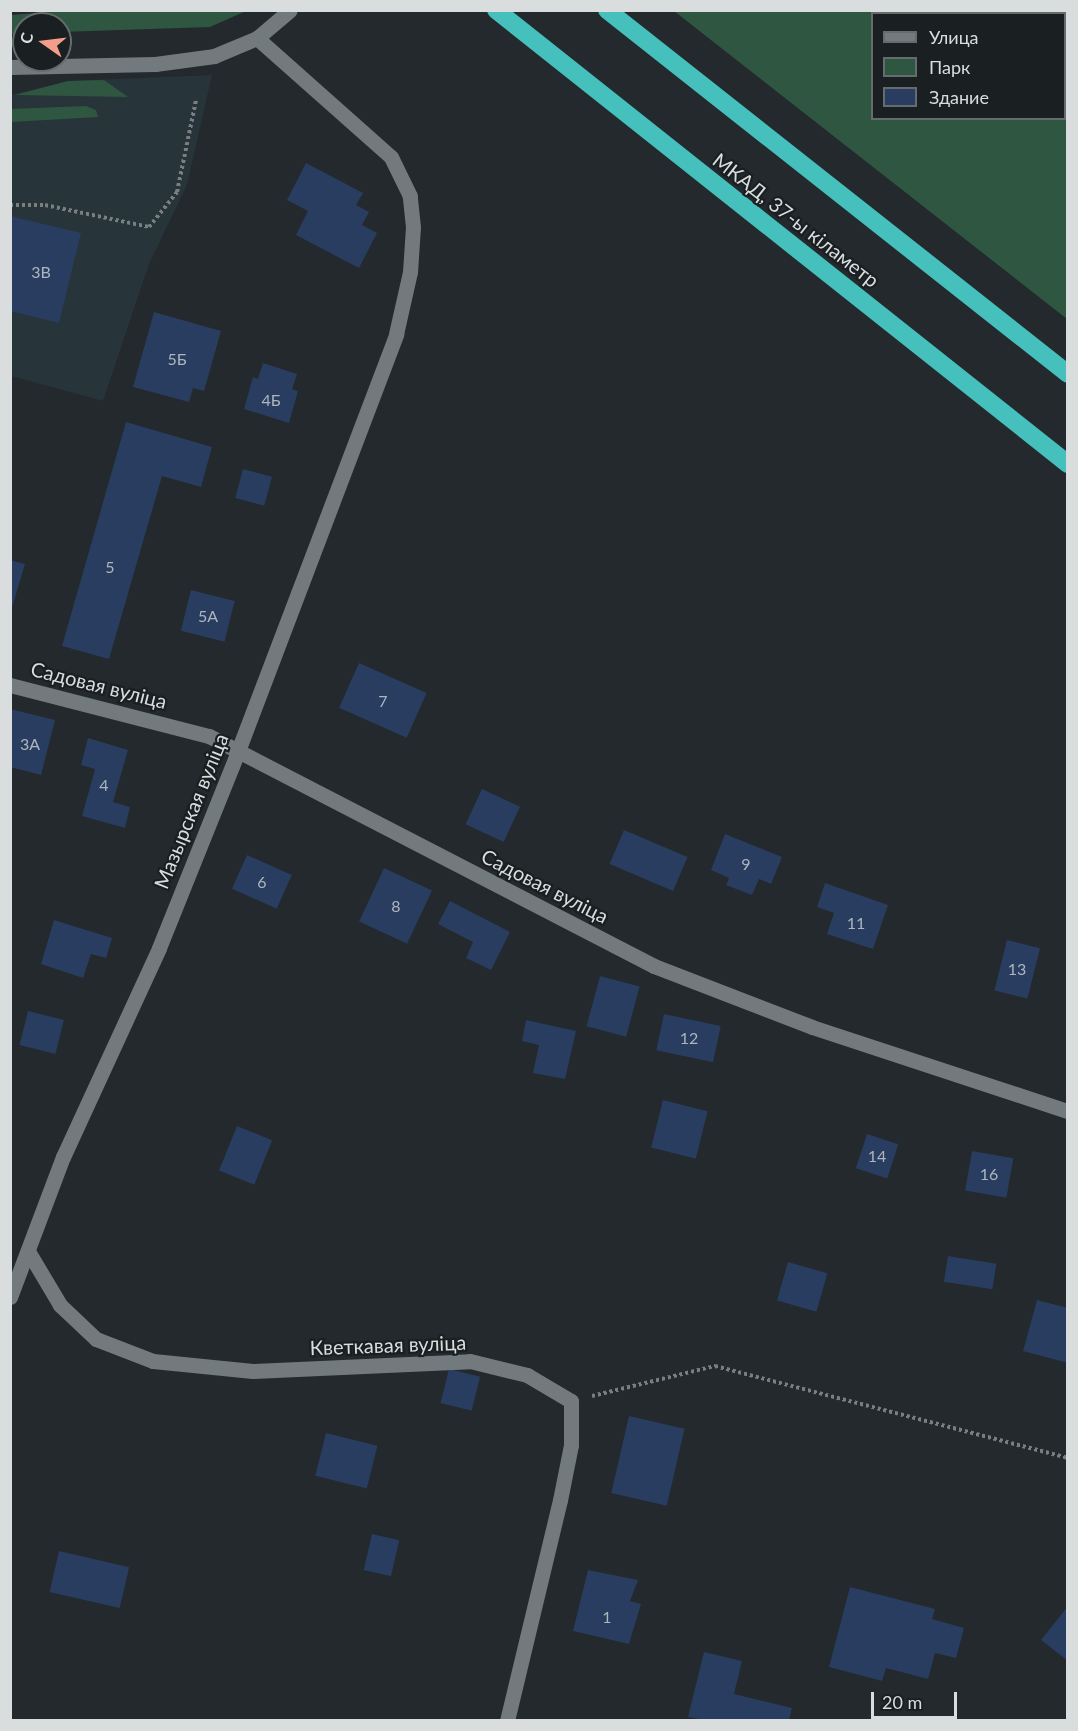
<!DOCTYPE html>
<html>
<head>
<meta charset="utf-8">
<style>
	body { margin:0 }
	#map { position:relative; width:1078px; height:1731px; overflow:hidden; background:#23292c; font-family:Lato,sans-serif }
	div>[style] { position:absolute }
	.built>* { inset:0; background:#273439 }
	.green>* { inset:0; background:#2f5641 }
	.building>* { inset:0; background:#283d60; transform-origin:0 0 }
	.path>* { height:4px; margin-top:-2px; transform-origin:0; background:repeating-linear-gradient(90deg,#797f81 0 3px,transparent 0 6px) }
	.minor>* { height:15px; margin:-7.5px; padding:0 7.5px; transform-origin:7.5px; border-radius:7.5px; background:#737a7d }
	.highway>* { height:18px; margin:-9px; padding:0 9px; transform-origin:9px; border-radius:9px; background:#45c0bd }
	span { translate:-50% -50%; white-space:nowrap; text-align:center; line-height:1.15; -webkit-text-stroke:4.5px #1a1f22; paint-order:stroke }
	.number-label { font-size:16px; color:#adb5be }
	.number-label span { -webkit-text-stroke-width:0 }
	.street-label { font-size:20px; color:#d9ddde }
	.frame { position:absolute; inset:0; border:12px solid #d9ddde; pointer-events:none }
	.legend { position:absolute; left:871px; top:12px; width:195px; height:108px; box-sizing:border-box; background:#1a1f22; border:2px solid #666b6d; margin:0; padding:8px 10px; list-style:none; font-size:18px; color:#d9ddde }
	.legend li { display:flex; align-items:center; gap:12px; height:30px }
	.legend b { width:30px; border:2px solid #666b6d }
	.north { position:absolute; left:12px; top:12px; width:60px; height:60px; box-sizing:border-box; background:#1a1f22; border:2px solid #666b6d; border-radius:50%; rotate:284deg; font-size:16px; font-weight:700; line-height:24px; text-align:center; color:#d9ddde }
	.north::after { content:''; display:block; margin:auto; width:21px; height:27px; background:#f49d8a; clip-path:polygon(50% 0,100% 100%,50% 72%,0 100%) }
	.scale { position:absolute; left:871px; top:1692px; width:86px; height:27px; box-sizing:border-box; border:3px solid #d9ddde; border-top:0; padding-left:8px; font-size:18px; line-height:21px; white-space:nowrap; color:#d9ddde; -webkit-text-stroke:4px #1a1f22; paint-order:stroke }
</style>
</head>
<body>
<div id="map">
	<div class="built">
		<i style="clip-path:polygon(212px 75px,187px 185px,149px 264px,103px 401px,11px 376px,10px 95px,68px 81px)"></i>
	</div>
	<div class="green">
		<i style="clip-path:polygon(62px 11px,62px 10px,246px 11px,210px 27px,60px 32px,60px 24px,24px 24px,24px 34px,11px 34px,11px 15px)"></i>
		<i style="clip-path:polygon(evenodd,674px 11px,1067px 11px,1067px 319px,674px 11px,872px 14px,1064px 14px,1064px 118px,872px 118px,872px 14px)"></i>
		<i style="clip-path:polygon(104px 80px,128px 97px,15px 95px,68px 81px)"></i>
		<i style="clip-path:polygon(86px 106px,96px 110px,98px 117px,11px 122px,11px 109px)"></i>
	</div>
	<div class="building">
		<i style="clip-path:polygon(306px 163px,363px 193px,356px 205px,369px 212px,362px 225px,377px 233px,359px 268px,296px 235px,308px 211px,287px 200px)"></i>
		<i style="clip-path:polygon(10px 216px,81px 233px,59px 323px,10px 311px)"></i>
		<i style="clip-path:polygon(154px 312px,221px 331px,204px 391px,193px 388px,189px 402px,133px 387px)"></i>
		<i style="clip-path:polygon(263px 363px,297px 374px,292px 389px,298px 391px,289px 423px,244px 409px,253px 377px,258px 379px)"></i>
		<i style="clip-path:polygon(126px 422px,212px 447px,201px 487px,162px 476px,109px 659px,62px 646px)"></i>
		<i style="left:243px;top:469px;width:30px;height:30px;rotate:15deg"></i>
		<i style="clip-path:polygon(10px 560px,25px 564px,11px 611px,10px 611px)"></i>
		<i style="left:191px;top:590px;width:45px;height:42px;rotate:14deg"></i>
		<i style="left:359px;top:663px;width:74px;height:49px;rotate:24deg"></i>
		<i style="clip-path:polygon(10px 709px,55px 720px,41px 775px,10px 767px)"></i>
		<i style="clip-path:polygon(88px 738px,128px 750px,113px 802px,130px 807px,125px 828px,82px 816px,95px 769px,81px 765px)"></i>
		<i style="left:482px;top:789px;width:42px;height:39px;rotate:25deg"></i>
		<i style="left:624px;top:830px;width:69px;height:37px;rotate:23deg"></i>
		<i style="clip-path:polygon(725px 834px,782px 857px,771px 884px,759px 879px,752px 895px,726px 885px,729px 878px,711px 870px)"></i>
		<i style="left:247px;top:855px;width:49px;height:37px;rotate:24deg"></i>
		<i style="left:384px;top:868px;width:53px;height:59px;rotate:25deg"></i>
		<i style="clip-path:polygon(825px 883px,888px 905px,873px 949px,827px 934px,834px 913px,817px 907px)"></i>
		<i style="clip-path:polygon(450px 901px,510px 932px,491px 970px,466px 958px,473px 942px,438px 924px)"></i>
		<i style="clip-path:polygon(54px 920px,112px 938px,106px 958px,91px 954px,83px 978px,41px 964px)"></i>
		<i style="left:1007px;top:940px;width:34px;height:52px;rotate:14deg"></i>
		<i style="left:600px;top:976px;width:41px;height:52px;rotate:15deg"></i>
		<i style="left:28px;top:1011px;width:37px;height:35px;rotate:14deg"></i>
		<i style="left:664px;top:1014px;width:58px;height:37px;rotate:12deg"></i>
		<i style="clip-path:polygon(526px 1020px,576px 1031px,565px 1079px,533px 1073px,539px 1045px,522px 1041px)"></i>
		<i style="left:663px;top:1100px;width:46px;height:49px;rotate:14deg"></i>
		<i style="left:237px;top:1126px;width:38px;height:48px;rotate:22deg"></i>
		<i style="left:867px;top:1134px;width:33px;height:36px;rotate:18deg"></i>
		<i style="left:972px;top:1151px;width:42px;height:40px;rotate:10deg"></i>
		<i style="left:948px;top:1256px;width:49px;height:26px;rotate:9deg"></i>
		<i style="left:788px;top:1262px;width:41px;height:40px;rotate:16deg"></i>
		<i style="clip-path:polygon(1037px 1300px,1068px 1308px,1068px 1363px,1023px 1351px)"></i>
		<i style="left:449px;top:1369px;width:32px;height:35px;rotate:14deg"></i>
		<i style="left:629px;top:1416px;width:57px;height:79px;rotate:13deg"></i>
		<i style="left:326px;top:1433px;width:53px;height:44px;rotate:14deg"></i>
		<i style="left:372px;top:1534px;width:28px;height:37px;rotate:13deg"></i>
		<i style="left:59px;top:1551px;width:72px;height:42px;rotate:13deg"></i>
		<i style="clip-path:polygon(588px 1570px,638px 1580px,630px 1601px,641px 1604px,629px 1644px,573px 1631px)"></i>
		<i style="clip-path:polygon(850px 1587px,935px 1609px,932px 1619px,964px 1628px,956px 1658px,935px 1653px,928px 1679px,886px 1668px,882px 1681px,829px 1667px)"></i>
		<i style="clip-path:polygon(1068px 1606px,1068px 1661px,1041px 1640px)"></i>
		<i style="clip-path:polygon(704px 1652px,742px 1661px,734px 1694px,792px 1708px,789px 1720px,704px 1720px,688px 1717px)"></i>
	</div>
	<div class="path">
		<i style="left:10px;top:205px;width:35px"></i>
		<i style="left:45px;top:205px;width:106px;rotate:11.9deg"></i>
		<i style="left:149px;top:227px;width:45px;rotate:-51.3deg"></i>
		<i style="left:177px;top:192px;width:94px;rotate:-78.3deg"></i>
		<i style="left:592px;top:1396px;width:127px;rotate:-13.7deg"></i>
		<i style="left:715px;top:1366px;width:365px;rotate:14.6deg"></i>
	</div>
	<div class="minor">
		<i style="left:10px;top:67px;width:145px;rotate:-1.2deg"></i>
		<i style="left:155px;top:64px;width:60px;rotate:-7.7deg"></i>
		<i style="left:214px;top:56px;width:47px;rotate:-22.7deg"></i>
		<i style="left:257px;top:38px;width:43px;rotate:-40.3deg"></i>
		<i style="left:10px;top:685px;width:205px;rotate:14.4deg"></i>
		<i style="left:209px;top:736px;width:501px;rotate:27.33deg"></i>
		<i style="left:654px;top:966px;width:169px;rotate:21.1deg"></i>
		<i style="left:812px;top:1027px;width:269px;rotate:18.2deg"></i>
		<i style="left:28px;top:1251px;width:63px;rotate:59.3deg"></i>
		<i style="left:60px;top:1305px;width:50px;rotate:43.4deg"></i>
		<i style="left:96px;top:1339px;width:61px;rotate:21.1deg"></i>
		<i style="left:153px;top:1361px;width:100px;rotate:5.7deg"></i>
		<i style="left:253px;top:1371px;width:217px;rotate:-2.6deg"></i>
		<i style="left:470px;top:1361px;width:59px;rotate:13.8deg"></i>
		<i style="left:527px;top:1375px;width:51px;rotate:30.6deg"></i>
		<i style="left:571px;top:1401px;width:44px;rotate:90deg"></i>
		<i style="left:571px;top:1445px;width:56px;rotate:101.3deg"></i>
		<i style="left:560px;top:1500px;width:226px;rotate:103.5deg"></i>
		<i style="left:10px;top:1297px;width:150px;rotate:-69.3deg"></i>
		<i style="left:63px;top:1157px;width:230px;rotate:-65.3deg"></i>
		<i style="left:159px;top:948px;width:212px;rotate:-68.1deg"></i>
		<i style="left:238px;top:751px;width:446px;rotate:-69.2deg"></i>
		<i style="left:396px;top:334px;width:64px;rotate:-77.3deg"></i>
		<i style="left:410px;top:272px;width:45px;rotate:-86.2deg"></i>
		<i style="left:413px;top:227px;width:31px;rotate:-96deg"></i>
		<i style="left:410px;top:196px;width:43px;rotate:-116deg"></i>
		<i style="left:391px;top:157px;width:179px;rotate:-138.4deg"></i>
	</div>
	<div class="highway">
		<i style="left:496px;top:10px;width:730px;rotate:38.44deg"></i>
		<i style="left:607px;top:10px;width:587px;rotate:38.29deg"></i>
	</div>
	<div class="number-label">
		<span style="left:41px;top:272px">3В</span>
		<span style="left:177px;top:359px">5Б</span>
		<span style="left:271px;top:400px">4Б</span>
		<span style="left:110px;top:567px">5</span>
		<span style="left:208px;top:616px">5A</span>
		<span style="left:383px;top:701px">7</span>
		<span style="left:30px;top:744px">3А</span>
		<span style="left:104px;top:785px">4</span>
		<span style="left:746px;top:864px">9</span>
		<span style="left:262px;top:882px">6</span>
		<span style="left:396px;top:906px">8</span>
		<span style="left:856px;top:923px">11</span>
		<span style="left:1017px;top:969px">13</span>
		<span style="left:689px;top:1038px">12</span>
		<span style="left:877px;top:1156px">14</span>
		<span style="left:989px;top:1174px">16</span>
		<span style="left:607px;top:1617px">1</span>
	</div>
	<div class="street-label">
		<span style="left:796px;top:220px;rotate:38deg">МКАД, 37-ы кіламетр</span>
		<span style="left:99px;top:685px;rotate:14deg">Садовая вуліца</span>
		<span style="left:191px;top:811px;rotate:-68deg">Мазырская вуліца</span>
		<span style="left:545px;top:886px;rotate:27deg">Садовая вуліца</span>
		<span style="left:388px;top:1345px;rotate:-2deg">Кветкавая вуліца</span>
	</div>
	<div class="frame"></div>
	<ul class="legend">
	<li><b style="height:8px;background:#737a7d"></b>Улица</li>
	<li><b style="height:16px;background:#2f5641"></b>Парк</li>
	<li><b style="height:16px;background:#283d60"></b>Здание</li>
	</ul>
	<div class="north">С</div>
	<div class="scale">20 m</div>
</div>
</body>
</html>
